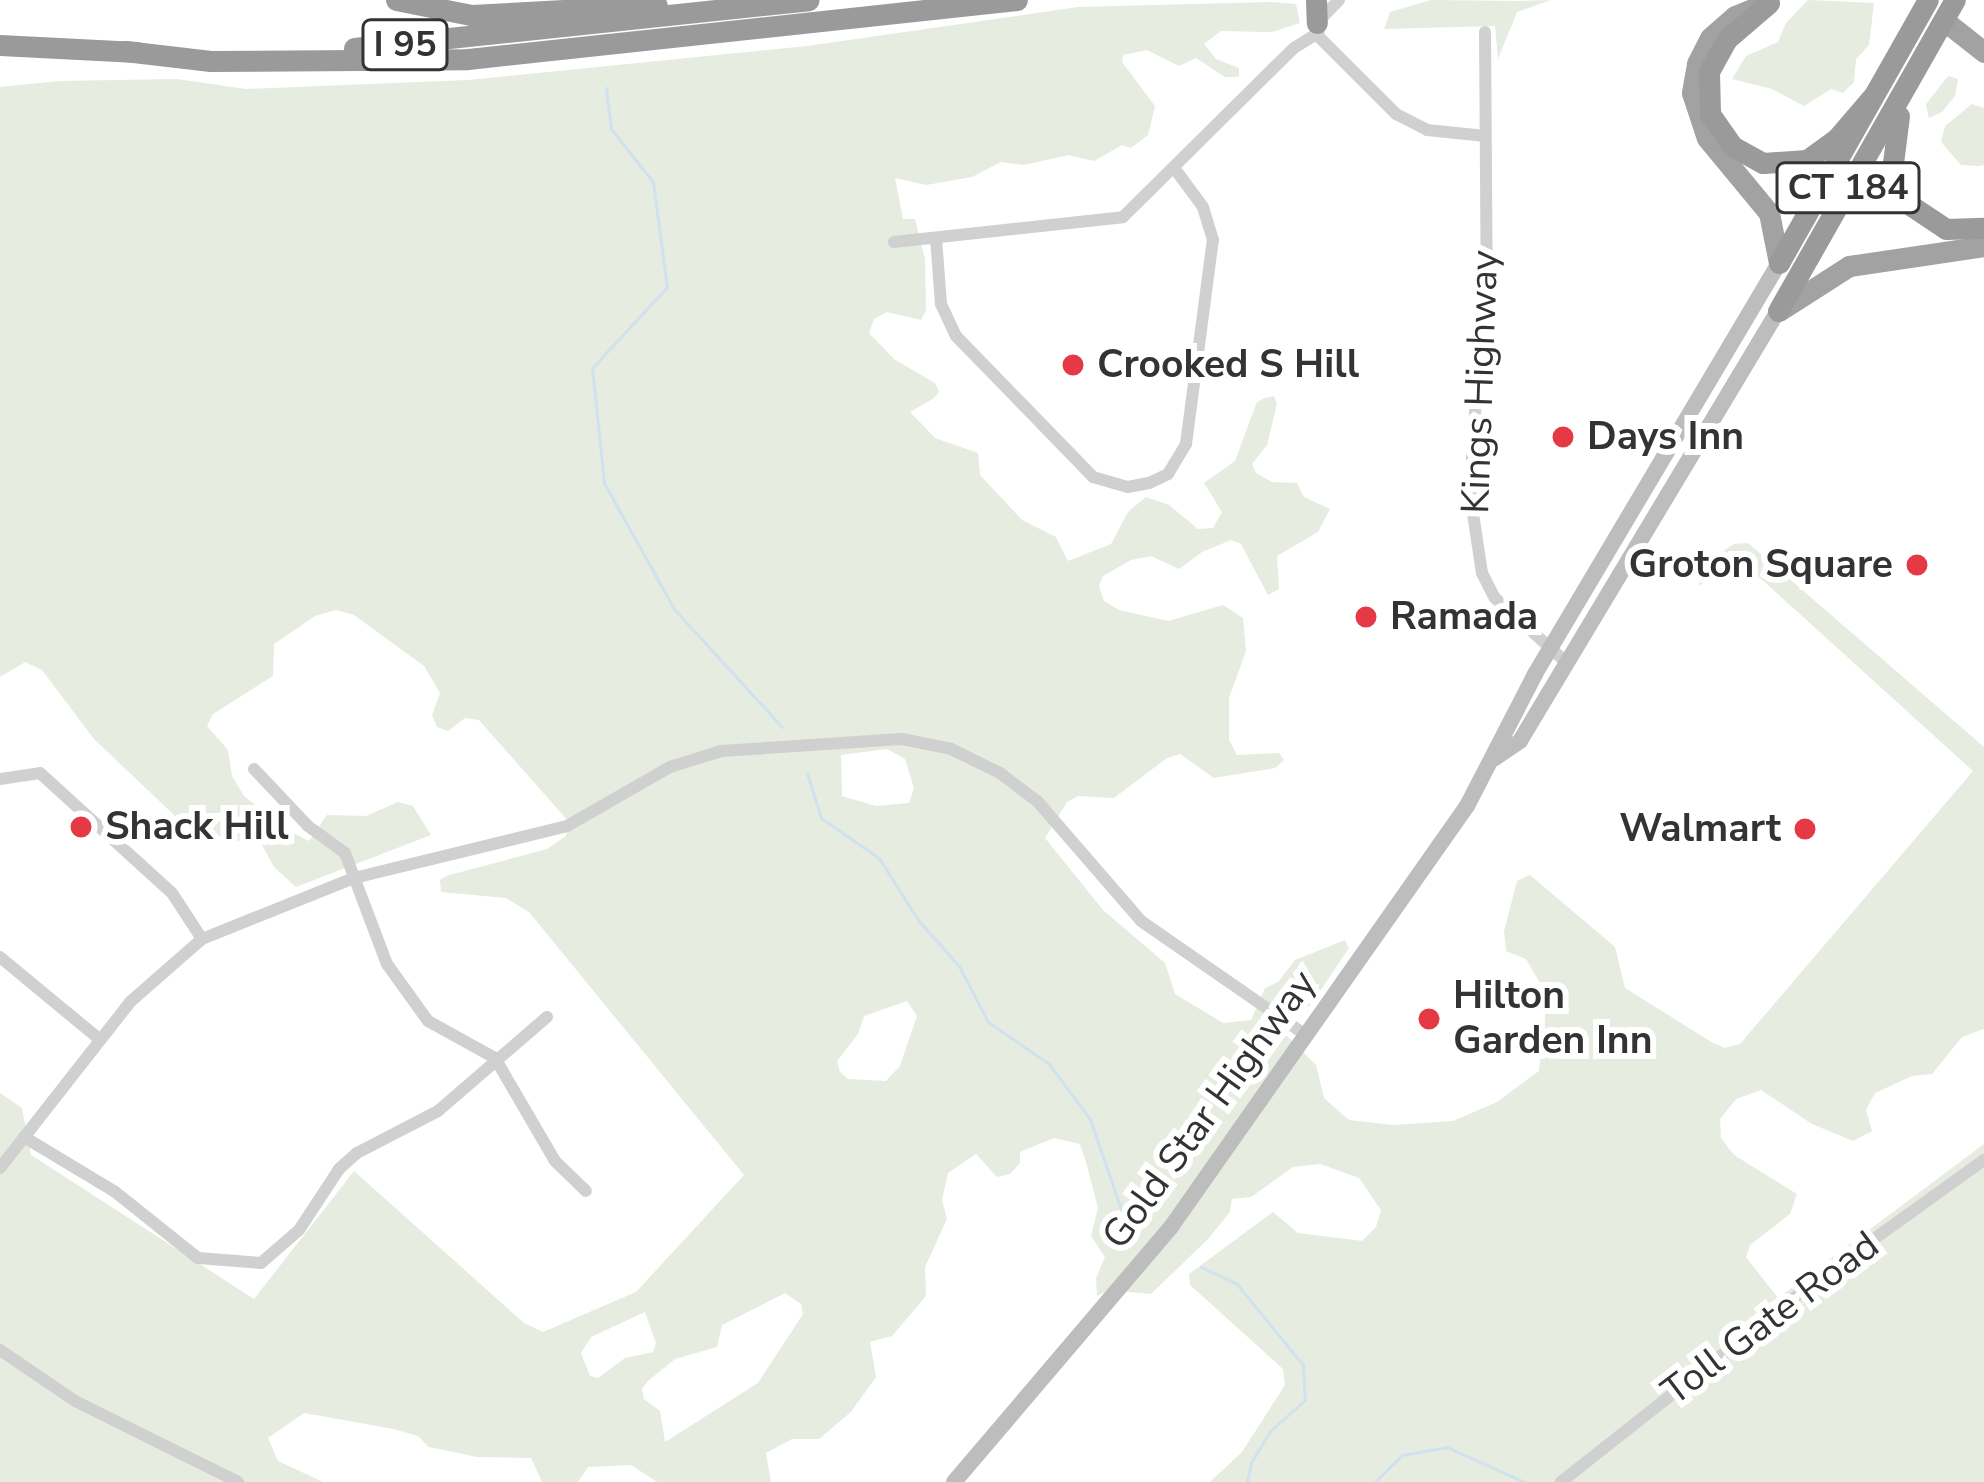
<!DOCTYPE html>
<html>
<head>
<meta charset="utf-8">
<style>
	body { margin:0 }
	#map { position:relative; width:1984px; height:1482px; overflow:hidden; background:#fff; font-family:"Nunito Sans",sans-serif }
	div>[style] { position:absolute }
	.green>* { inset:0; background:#e6ecdf }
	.stream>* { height:3px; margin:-1.5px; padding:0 1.5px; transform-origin:1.5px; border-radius:1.5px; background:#cfe2ee }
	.minor>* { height:12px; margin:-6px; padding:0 6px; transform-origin:6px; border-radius:6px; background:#d0d0d0 }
	.secondary>* { height:16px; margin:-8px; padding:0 8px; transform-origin:8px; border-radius:8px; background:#bdbdbd }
	.trunk>* { height:21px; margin:-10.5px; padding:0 10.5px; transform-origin:10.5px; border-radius:10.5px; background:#a2a2a2 }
	.motorway>* { height:21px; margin:-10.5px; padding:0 10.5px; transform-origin:10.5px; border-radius:10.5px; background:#9a9a9a }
	.dots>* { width:33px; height:33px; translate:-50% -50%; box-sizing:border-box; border:6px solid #fff; border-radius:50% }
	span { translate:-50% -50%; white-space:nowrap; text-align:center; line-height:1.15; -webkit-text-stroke:12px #fff; paint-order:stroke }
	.shield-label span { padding:3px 9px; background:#fff; border:3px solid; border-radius:9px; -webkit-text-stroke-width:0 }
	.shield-label { font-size:36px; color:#333; font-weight:700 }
	.poi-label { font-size:39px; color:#333; font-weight:700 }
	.left { translate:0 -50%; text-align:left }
	.right { translate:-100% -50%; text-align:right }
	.street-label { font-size:39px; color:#333 }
</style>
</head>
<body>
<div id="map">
	<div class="green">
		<i style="clip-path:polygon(1431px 0,1518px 1px,1551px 0,1517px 12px,1498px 59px,1495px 26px,1384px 29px,1390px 12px)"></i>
		<i style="clip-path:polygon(1808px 0,1874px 3px,1869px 45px,1856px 59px,1854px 82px,1843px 93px,1831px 89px,1804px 106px,1772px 89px,1732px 79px,1746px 56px,1778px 42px,1786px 23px)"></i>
		<i style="clip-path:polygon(evenodd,1271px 2px,1296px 4px,1300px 23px,1272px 32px,1221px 31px,1204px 44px,1216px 59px,1239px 68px,1239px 77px,1225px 77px,1196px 58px,1179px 66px,1147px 50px,1123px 55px,1122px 62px,1155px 106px,1148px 135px,1131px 148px,1122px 145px,1094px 161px,1069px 155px,1024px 165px,1001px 162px,972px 177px,926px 185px,895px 178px,903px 219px,915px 219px,925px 259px,926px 311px,921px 320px,887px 312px,874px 319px,869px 333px,894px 359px,935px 383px,939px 392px,934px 398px,910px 412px,935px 438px,978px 453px,980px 475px,1022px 520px,1056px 537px,1068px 561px,1111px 544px,1128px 512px,1146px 497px,1169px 505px,1198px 529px,1213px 528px,1222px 512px,1204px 483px,1235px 461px,1257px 402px,1265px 398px,1274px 396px,1277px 404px,1267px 445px,1252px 464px,1256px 473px,1272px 482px,1297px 483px,1304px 497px,1330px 509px,1318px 532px,1277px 556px,1279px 589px,1268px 595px,1241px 544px,1231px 540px,1202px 552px,1179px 569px,1151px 556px,1131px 560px,1103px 576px,1099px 586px,1104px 601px,1119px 610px,1168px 621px,1223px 605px,1243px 618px,1246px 651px,1229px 698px,1229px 740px,1237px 755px,1279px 753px,1284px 760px,1275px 768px,1214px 778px,1180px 754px,1167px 758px,1114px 798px,1078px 796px,1067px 802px,1045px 838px,1103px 910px,1165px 963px,1175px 994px,1223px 1023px,1251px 1020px,1265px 988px,1278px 982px,1295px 960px,1345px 940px,1349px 948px,1310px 1006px,1258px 1020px,1258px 1028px,1259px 1035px,1287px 1036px,1316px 1065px,1324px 1098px,1349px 1120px,1393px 1125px,1453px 1121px,1497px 1102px,1539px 1071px,1545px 1015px,1540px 983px,1526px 959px,1506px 951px,1504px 931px,1517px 881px,1530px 875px,1615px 947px,1625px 988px,1713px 1043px,1725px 1048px,1740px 1044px,1973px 771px,1748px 567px,1732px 563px,1699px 586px,1701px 573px,1717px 555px,1734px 544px,1748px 543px,1984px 747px,1984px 1029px,1962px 1037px,1932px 1074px,1912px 1076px,1875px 1093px,1866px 1110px,1872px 1131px,1853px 1141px,1812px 1124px,1761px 1090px,1736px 1099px,1720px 1119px,1721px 1138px,1734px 1155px,1797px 1194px,1790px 1214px,1750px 1245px,1746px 1257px,1778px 1298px,1984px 1144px,1984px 1482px,1210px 1482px,1242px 1452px,1285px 1385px,1283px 1369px,1190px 1285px,1189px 1274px,1273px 1212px,1298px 1233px,1362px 1241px,1376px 1227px,1381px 1210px,1359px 1178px,1320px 1164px,1293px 1167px,1251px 1197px,1232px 1199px,1230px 1212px,1208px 1239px,1151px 1294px,1109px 1290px,1097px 1296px,1096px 1278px,1105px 1257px,1091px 1236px,1098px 1208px,1086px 1162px,1080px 1144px,1054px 1138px,1020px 1152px,1020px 1163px,1010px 1174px,997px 1177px,976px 1154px,948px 1173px,942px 1200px,947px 1219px,925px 1267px,926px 1296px,892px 1336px,870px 1342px,876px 1377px,851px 1412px,819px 1439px,792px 1439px,766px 1453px,771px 1482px,657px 1482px,631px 1465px,588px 1467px,578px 1482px,542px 1482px,531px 1458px,477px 1457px,429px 1447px,418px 1436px,394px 1429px,304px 1413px,268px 1438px,278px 1461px,323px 1482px,0 1482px,0 1093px,22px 1108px,31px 1155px,254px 1299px,354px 1171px,524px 1323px,543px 1332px,636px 1292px,744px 1175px,529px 912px,506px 898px,441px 892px,440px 880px,446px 876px,547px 849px,566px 836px,569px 822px,479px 720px,465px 718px,448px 731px,437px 727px,432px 715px,440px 693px,424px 666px,354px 615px,336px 610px,315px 616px,274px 644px,273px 676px,213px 714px,207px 726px,228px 750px,232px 776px,244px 796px,283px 828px,309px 841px,327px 815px,366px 816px,398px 802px,413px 806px,431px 835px,296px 887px,274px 867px,257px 836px,227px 844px,194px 834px,94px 739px,42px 670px,25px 662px,0 677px,0 87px,60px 81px,177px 79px,246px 89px,468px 80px,807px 46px,1078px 7px,1271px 2px,887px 749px,905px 759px,914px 788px,909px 803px,876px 806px,842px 796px,841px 755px,887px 749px,1271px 2px,907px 1001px,917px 1016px,900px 1066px,886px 1081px,848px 1079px,840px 1072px,837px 1061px,858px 1034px,864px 1016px,907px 1001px,1271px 2px,785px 1293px,801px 1304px,803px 1314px,758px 1383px,665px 1442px,660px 1411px,644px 1399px,642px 1389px,648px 1381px,675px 1359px,717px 1347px,722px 1325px,785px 1293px,1271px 2px,645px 1312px,656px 1343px,653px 1352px,625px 1358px,598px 1378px,590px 1376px,581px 1353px,591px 1337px,645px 1312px)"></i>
		<i style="clip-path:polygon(1948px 76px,1958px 79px,1955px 96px,1942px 112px,1929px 118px,1926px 104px)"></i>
		<i style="clip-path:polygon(1972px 104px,1984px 108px,1984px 165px,1979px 166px,1961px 165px,1941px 142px,1945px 126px)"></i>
	</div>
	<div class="stream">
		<i style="left:606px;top:88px;width:41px;rotate:83deg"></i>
		<i style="left:611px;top:129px;width:68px;rotate:51.6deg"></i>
		<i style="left:653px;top:182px;width:106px;rotate:82.4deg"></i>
		<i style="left:667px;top:287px;width:110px;rotate:132.8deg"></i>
		<i style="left:592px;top:368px;width:116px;rotate:84deg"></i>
		<i style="left:604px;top:483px;width:144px;rotate:60.9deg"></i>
		<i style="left:674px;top:609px;width:160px;rotate:47.5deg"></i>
		<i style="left:807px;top:773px;width:47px;rotate:72.7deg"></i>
		<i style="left:821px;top:818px;width:70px;rotate:34.6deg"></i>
		<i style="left:879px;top:858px;width:73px;rotate:57.8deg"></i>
		<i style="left:918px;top:920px;width:62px;rotate:48.3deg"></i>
		<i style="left:959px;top:966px;width:63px;rotate:62.6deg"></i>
		<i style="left:988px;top:1022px;width:74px;rotate:34.5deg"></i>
		<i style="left:1049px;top:1064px;width:69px;rotate:53.3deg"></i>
		<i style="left:1090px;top:1119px;width:124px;rotate:71.1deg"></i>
		<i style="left:1201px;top:1267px;width:38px;rotate:25deg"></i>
		<i style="left:1236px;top:1283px;width:106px;rotate:50.7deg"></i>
		<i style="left:1303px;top:1365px;width:35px;rotate:87deg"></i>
		<i style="left:1305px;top:1400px;width:47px;rotate:138.5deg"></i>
		<i style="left:1270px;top:1431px;width:37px;rotate:121deg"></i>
		<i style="left:1251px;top:1463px;width:19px;rotate:102deg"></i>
		<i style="left:1375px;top:1482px;width:38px;rotate:-45deg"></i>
		<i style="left:1402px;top:1455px;width:46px;rotate:-10.1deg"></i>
		<i style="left:1447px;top:1447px;width:85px;rotate:24.4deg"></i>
	</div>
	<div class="minor">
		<i style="left:1339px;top:0;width:32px;rotate:134deg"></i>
		<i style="left:1317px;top:23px;width:14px;rotate:82deg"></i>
		<i style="left:1319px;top:37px;width:109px;rotate:45deg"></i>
		<i style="left:1396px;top:114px;width:35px;rotate:27deg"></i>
		<i style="left:1427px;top:130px;width:59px;rotate:5.8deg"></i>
		<i style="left:1485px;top:32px;width:273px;rotate:89.6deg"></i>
		<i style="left:1487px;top:305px;width:136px;rotate:96.3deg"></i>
		<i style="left:1472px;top:440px;width:67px;rotate:90deg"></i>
		<i style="left:1472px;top:507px;width:67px;rotate:81.4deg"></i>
		<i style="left:1482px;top:573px;width:28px;rotate:63deg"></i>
		<i style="left:1495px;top:598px;width:98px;rotate:42.1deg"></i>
		<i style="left:936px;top:238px;width:66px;rotate:85.7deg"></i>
		<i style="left:941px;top:304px;width:35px;rotate:65deg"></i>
		<i style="left:956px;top:336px;width:197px;rotate:45.8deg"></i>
		<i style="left:1093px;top:477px;width:36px;rotate:16deg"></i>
		<i style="left:1128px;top:487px;width:21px;rotate:-11deg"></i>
		<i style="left:1149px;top:483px;width:21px;rotate:-25deg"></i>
		<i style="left:1168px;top:474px;width:35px;rotate:-59deg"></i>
		<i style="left:1186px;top:444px;width:206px;rotate:-82.5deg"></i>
		<i style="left:1213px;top:240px;width:34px;rotate:-107deg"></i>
		<i style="left:1203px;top:207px;width:47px;rotate:-126.4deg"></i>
		<i style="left:894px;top:242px;width:230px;rotate:-6.2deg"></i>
		<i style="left:1123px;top:217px;width:240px;rotate:-44.7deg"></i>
		<i style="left:1294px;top:48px;width:28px;rotate:-32deg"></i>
		<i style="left:254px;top:769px;width:79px;rotate:46.5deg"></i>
		<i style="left:308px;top:826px;width:46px;rotate:36.1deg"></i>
		<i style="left:345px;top:853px;width:119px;rotate:69.3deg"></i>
		<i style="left:387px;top:964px;width:70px;rotate:54.3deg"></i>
		<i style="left:428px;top:1021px;width:77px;rotate:28.9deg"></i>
		<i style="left:495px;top:1058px;width:119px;rotate:59.8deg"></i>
		<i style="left:555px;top:1161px;width:43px;rotate:44.1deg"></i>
		<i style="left:0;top:779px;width:40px;rotate:-8.5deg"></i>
		<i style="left:40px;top:773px;width:178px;rotate:42.3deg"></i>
		<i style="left:172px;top:893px;width:55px;rotate:56.9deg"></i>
		<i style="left:0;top:957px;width:129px;rotate:39.6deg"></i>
		<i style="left:24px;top:1137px;width:105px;rotate:31deg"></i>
		<i style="left:114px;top:1191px;width:107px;rotate:38.6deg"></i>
		<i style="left:198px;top:1258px;width:63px;rotate:4.5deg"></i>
		<i style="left:261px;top:1263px;width:50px;rotate:-41deg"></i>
		<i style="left:299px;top:1230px;width:73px;rotate:-56.7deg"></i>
		<i style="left:339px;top:1169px;width:24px;rotate:-42deg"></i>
		<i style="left:357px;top:1153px;width:91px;rotate:-27.4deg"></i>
		<i style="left:438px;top:1111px;width:144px;rotate:-40.8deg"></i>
		<i style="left:0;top:1168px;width:211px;rotate:-51.9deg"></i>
		<i style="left:130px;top:1002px;width:96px;rotate:-41.2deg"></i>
		<i style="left:202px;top:939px;width:164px;rotate:-21.9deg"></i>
		<i style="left:354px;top:878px;width:219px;rotate:-13.7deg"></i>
		<i style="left:567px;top:826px;width:119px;rotate:-29.8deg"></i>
		<i style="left:670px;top:767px;width:53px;rotate:-17.4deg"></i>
		<i style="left:721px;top:751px;width:181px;rotate:-3.8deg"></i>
		<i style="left:902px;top:739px;width:50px;rotate:11.5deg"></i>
		<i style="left:951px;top:749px;width:55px;rotate:26.1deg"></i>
		<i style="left:1000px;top:773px;width:48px;rotate:37.3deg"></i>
		<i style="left:1038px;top:802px;width:157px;rotate:49.1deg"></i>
		<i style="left:1141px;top:921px;width:202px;rotate:34.7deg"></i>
		<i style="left:0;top:1350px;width:91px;rotate:34.2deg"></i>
		<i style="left:75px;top:1401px;width:182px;rotate:26.4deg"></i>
		<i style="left:1561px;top:1482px;width:318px;rotate:-38.3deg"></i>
		<i style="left:1810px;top:1285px;width:214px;rotate:-35.7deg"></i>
	</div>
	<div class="secondary">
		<i style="left:1495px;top:758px;width:30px;rotate:-34deg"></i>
		<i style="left:1520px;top:741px;width:501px;rotate:-59.04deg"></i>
		<i style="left:954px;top:1482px;width:335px;rotate:-49.6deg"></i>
		<i style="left:1171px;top:1227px;width:515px;rotate:-54.89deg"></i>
		<i style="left:1467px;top:806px;width:148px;rotate:-62.7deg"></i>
		<i style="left:1535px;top:674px;width:478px;rotate:-59.3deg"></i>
	</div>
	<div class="trunk">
		<i style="left:1767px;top:3px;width:35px;rotate:158deg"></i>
		<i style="left:1735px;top:16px;width:33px;rotate:139deg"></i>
		<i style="left:1710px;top:38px;width:29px;rotate:117deg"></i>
		<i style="left:1697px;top:64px;width:29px;rotate:100deg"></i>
		<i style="left:1692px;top:93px;width:47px;rotate:71.6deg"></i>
		<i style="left:1707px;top:138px;width:97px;rotate:50.4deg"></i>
		<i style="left:1769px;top:213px;width:51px;rotate:78.7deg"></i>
		<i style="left:1951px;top:26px;width:42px;rotate:38.2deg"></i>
		<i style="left:1779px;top:311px;width:83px;rotate:-32.7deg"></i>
		<i style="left:1849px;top:266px;width:136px;rotate:-8.4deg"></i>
	</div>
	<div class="motorway">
		<i style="left:396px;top:0;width:76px;rotate:11.3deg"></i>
		<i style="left:471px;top:15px;width:186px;rotate:-3.1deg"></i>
		<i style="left:1316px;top:0;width:23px;rotate:88deg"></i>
		<i style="left:1769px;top:3px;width:55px;rotate:139.4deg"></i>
		<i style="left:1727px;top:39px;width:38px;rotate:119deg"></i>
		<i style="left:1709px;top:72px;width:42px;rotate:88.6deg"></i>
		<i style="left:1710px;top:114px;width:39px;rotate:55deg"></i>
		<i style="left:1732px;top:146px;width:35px;rotate:29deg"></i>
		<i style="left:1763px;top:163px;width:44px;rotate:-3.9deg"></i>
		<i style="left:1807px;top:160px;width:37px;rotate:-36deg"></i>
		<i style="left:1837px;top:138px;width:55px;rotate:-49.4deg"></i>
		<i style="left:0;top:45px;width:137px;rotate:2.9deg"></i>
		<i style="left:354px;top:48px;width:457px;rotate:-6deg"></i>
		<i style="left:125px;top:51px;width:86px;rotate:6.7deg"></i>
		<i style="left:210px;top:61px;width:258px;rotate:-0.4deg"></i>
		<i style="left:468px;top:59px;width:552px;rotate:-6.13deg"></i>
		<i style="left:1899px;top:116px;width:47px;rotate:97.3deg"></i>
		<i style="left:1893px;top:163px;width:42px;rotate:70.7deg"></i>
		<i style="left:1907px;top:203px;width:47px;rotate:33.7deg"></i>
		<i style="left:1946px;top:229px;width:38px;rotate:-2deg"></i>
		<i style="left:1779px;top:263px;width:302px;rotate:-60.5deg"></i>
		<i style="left:1778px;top:311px;width:358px;rotate:-60.4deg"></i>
	</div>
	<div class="dots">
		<i style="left:1073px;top:365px;background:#e63946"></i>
		<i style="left:1563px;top:437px;background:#e63946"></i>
		<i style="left:1917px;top:565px;background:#e63946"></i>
		<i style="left:1366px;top:617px;background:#e63946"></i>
		<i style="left:81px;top:827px;background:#e63946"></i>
		<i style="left:1805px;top:829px;background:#e63946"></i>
		<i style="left:1429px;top:1019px;background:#e63946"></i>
	</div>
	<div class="shield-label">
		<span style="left:405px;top:45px">I 95</span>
		<span style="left:1848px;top:188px">CT 184</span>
	</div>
	<div class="poi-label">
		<span class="left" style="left:1097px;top:365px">Crooked S Hill</span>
		<span class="left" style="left:1587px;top:437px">Days Inn</span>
		<span class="right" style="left:1893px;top:565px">Groton Square</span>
		<span class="left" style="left:1390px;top:617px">Ramada</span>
		<span class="left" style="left:105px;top:827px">Shack Hill</span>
		<span class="right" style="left:1781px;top:829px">Walmart</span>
		<span class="left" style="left:1453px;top:1019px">Hilton<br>Garden Inn</span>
	</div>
	<div class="street-label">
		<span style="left:1481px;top:382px;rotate:-88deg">Kings Highway</span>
		<span style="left:1210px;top:1110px;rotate:-54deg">Gold Star Highway</span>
		<span style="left:1771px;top:1319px;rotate:-37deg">Toll Gate Road</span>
	</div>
</div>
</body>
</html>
